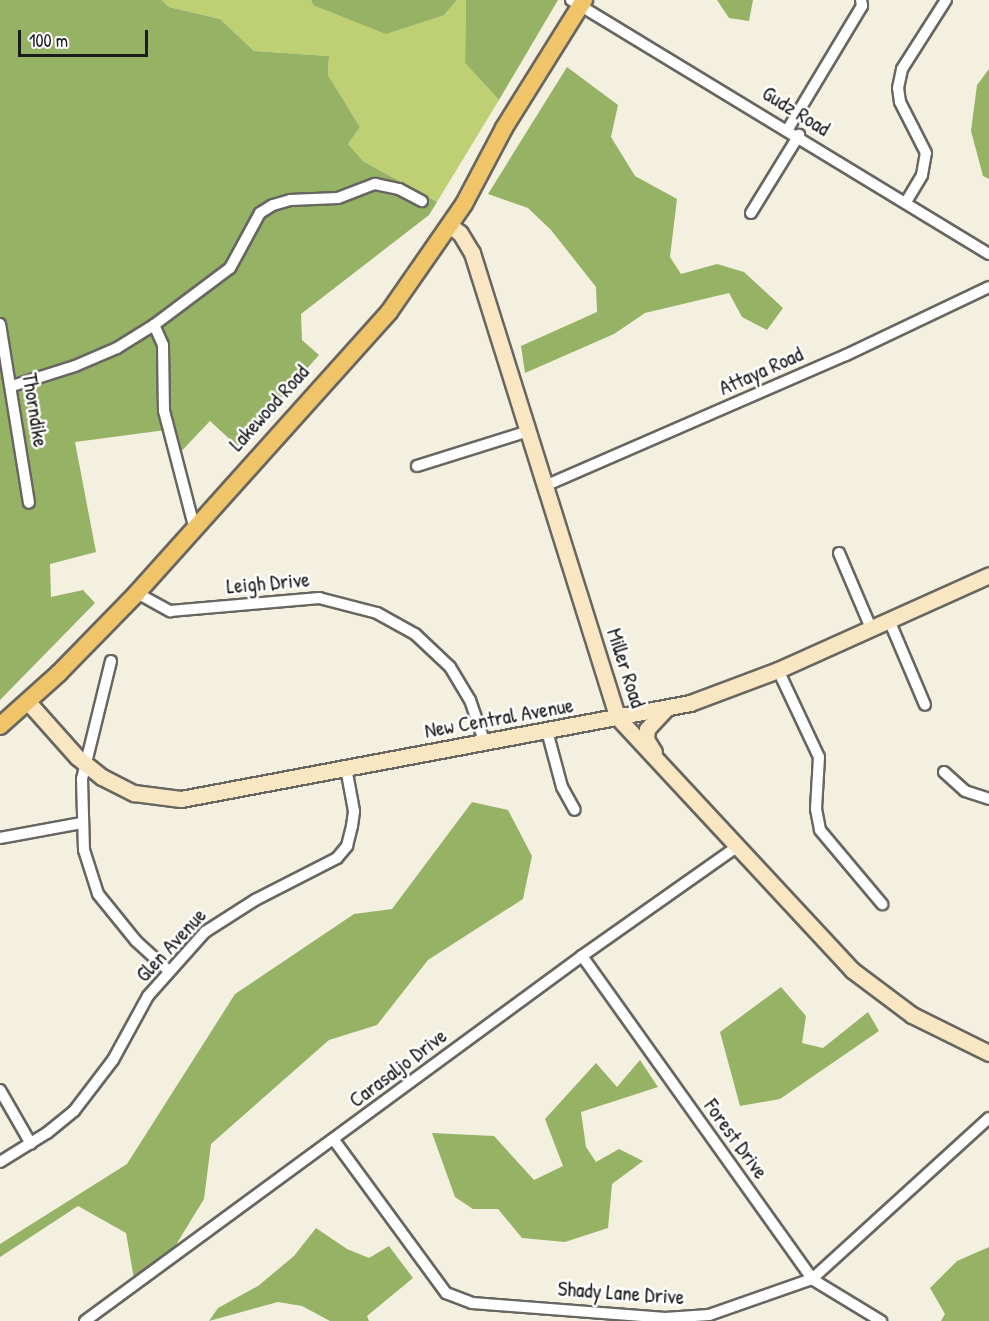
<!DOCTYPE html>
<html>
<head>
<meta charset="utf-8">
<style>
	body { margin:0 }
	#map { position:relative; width:989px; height:1321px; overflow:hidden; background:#f4f0e0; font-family:"Patrick Hand",sans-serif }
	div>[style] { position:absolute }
	.green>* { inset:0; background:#bed073 }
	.forest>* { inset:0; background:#96b265 }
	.roads { filter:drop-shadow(2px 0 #686661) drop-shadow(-2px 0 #686661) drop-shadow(0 2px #686661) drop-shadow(0 -2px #686661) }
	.street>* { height:10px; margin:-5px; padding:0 5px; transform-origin:5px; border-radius:5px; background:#fff }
	.secondary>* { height:15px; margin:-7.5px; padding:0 7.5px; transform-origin:7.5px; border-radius:7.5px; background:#f9e7c3 }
	.primary>* { height:16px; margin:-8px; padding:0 8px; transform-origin:8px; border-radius:8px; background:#f0c469 }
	span { translate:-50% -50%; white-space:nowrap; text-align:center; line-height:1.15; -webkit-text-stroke:5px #fff; paint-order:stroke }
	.street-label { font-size:21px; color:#1c1c1c }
	.scale { position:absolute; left:18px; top:30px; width:130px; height:27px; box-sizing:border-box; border:3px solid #1c1c1c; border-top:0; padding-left:8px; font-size:18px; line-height:21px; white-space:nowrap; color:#1c1c1c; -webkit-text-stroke:4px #fff; paint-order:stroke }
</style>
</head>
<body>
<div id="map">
	<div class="green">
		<i style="clip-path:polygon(162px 0,311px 0,313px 5px,444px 15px,457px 0,466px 0,465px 63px,499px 100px,437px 202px,363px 161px,348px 144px,360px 127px,328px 75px,329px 56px,254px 51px,220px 19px,169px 7px)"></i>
	</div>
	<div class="forest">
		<i style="clip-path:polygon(0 0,162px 0,169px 7px,220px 19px,254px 51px,329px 56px,328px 75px,360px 127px,348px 144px,363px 161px,437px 202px,429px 215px,301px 314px,302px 340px,319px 355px,238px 447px,210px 421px,173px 460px,166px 430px,75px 442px,96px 552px,50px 564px,51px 597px,83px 590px,95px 603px,0 700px)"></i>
		<i style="clip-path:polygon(311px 0,457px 0,444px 15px,386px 34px,313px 5px)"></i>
		<i style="clip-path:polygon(466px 0,558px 0,499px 100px,465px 63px)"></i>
		<i style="clip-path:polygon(717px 0,753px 0,749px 21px,729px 18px)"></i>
		<i style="clip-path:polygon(567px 67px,618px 105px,611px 137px,635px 176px,677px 199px,670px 257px,681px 274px,717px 264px,744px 272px,783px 308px,767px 330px,742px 317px,729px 293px,645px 313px,614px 334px,525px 373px,521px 346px,597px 312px,596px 287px,551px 230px,528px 208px,488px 194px)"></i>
		<i style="clip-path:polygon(989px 69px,989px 179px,983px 176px,971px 131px,977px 85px)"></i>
		<i style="clip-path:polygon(472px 802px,508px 810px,532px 856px,523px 899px,428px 960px,377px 1025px,329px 1040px,211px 1144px,204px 1199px,171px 1253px,134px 1279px,126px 1233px,78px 1206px,0 1257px,0 1244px,127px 1164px,235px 994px,354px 914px,392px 909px)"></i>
		<i style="clip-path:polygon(781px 987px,806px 1016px,802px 1043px,823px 1048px,868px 1012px,879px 1031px,780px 1099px,740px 1106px,720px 1032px)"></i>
		<i style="clip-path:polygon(640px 1060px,658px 1087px,581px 1112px,586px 1147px,596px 1162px,619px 1149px,643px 1161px,612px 1184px,608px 1228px,565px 1242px,522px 1238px,498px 1209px,473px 1209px,455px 1197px,432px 1133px,494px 1136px,534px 1180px,563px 1166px,545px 1119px,596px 1063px,617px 1087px)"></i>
		<i style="clip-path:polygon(316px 1228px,347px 1249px,369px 1258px,389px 1246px,413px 1278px,367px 1316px,369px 1321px,330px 1321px,302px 1306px,278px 1302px,209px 1321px,218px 1308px,258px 1286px,294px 1256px)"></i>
		<i style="clip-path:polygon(989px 1247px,989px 1321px,941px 1321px,945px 1314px,930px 1288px,957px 1261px)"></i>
	</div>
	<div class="roads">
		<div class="street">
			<i style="left:571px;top:0;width:489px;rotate:31.3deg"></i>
			<i style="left:788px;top:129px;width:144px;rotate:-59deg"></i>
			<i style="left:862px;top:6px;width:6px;rotate:-99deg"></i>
			<i style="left:906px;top:202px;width:31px;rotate:-59deg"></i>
			<i style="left:922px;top:175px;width:22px;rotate:-80deg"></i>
			<i style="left:926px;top:153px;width:57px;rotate:-117deg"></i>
			<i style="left:900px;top:102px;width:14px;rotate:-98deg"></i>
			<i style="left:898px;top:88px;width:19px;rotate:-78deg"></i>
			<i style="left:902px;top:69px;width:82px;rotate:-57.5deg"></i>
			<i style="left:751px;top:213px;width:92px;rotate:-58.4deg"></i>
			<i style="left:0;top:324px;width:181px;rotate:80.8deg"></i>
			<i style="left:12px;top:386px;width:66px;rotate:-17.6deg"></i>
			<i style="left:75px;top:366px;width:46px;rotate:-23.2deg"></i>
			<i style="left:117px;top:348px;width:44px;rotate:-31.9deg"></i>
			<i style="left:417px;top:466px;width:117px;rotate:-17.4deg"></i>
			<i style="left:547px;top:485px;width:326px;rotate:-23.5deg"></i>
			<i style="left:846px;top:355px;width:158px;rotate:-25.4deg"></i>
			<i style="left:194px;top:526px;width:119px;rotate:-104.6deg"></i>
			<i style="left:164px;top:411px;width:66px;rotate:-90.9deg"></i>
			<i style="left:163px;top:345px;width:22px;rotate:-114deg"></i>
			<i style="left:154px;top:325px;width:95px;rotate:-36.9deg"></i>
			<i style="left:230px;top:268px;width:63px;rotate:-61.4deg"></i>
			<i style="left:260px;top:213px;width:15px;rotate:-32deg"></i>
			<i style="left:273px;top:205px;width:18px;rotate:-16deg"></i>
			<i style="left:290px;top:200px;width:48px;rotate:-2.4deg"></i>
			<i style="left:338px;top:198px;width:40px;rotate:-21deg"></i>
			<i style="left:375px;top:184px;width:25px;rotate:12deg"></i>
			<i style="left:399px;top:189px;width:26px;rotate:28deg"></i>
			<i style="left:839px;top:553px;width:82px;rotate:66.9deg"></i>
			<i style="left:137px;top:593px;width:38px;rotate:29deg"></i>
			<i style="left:170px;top:611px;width:150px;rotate:-5deg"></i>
			<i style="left:319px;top:598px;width:60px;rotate:14.5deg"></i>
			<i style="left:377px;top:613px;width:43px;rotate:28.9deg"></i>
			<i style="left:415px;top:634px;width:48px;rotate:43.3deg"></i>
			<i style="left:450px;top:667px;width:39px;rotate:59deg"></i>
			<i style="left:470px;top:700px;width:43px;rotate:71.1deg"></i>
			<i style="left:889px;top:620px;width:92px;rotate:67deg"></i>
			<i style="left:111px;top:661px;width:122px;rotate:103.8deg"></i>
			<i style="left:82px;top:779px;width:71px;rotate:88.4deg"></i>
			<i style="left:84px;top:850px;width:46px;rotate:72.3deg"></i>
			<i style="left:98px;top:894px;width:60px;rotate:51deg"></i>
			<i style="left:136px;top:941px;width:45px;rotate:42.3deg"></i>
			<i style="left:778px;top:670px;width:96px;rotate:64.8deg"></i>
			<i style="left:819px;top:757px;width:52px;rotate:93.3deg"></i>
			<i style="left:816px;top:809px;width:21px;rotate:79deg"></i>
			<i style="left:820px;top:830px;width:97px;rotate:50deg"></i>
			<i style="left:547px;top:731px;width:58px;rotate:75deg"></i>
			<i style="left:562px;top:787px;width:26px;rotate:61deg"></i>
			<i style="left:944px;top:772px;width:28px;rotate:42deg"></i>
			<i style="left:965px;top:791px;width:25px;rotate:18deg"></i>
			<i style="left:0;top:838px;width:83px;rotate:-10.4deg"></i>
			<i style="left:582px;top:956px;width:397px;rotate:54.5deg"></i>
			<i style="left:812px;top:1279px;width:81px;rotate:31.3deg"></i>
			<i style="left:0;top:1090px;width:62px;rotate:60.1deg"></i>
			<i style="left:334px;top:1140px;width:190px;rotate:53.8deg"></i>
			<i style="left:446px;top:1293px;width:28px;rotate:21deg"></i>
			<i style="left:472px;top:1303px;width:194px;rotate:4.4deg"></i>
			<i style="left:665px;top:1318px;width:44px;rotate:-3.9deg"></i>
			<i style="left:709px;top:1315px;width:109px;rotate:-19.3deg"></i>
			<i style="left:812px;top:1279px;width:239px;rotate:-42.3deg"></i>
			<i style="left:0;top:1162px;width:55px;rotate:-31.7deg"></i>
			<i style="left:47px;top:1133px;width:35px;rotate:-39deg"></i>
			<i style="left:74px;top:1111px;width:64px;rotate:-52.6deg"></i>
			<i style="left:113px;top:1060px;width:73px;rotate:-61.3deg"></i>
			<i style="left:148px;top:996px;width:86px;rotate:-48.3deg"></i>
			<i style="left:205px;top:932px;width:59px;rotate:-32.6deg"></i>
			<i style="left:255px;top:900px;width:92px;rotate:-27.1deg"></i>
			<i style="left:337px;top:858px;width:16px;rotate:-50deg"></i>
			<i style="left:347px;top:846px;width:21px;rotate:-76deg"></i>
			<i style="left:352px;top:826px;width:15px;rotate:-82deg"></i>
			<i style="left:354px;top:811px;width:44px;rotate:-100.5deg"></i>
			<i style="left:85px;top:1321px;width:617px;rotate:-36.29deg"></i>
			<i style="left:582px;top:956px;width:187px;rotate:-35.2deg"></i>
		</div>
		<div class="secondary">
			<i style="left:450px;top:226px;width:12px;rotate:35deg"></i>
			<i style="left:460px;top:233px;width:23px;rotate:59deg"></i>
			<i style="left:472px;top:253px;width:487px;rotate:72.6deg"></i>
			<i style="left:618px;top:718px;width:344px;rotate:47.1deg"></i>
			<i style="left:852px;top:970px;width:75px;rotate:36.9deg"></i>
			<i style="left:912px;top:1015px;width:86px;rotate:26.3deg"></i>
			<i style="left:28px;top:702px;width:74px;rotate:48.3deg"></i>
			<i style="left:77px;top:757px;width:32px;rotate:39deg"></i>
			<i style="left:102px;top:777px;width:36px;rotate:27deg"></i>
			<i style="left:134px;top:793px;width:47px;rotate:7.3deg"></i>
			<i style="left:181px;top:799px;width:518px;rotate:-10.68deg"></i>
			<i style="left:690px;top:703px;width:94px;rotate:-20.6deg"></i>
			<i style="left:778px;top:670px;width:231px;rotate:-24.2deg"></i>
			<i style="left:654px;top:752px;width:15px;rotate:-122deg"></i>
			<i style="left:646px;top:739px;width:10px;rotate:-84deg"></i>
			<i style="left:647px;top:729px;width:26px;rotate:-47deg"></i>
		</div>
		<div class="primary">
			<i style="left:0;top:726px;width:79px;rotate:-41.9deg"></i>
			<i style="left:59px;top:673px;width:112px;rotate:-45.7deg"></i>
			<i style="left:137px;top:593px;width:377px;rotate:-48.1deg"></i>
			<i style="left:389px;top:312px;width:131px;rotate:-55.2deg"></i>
			<i style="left:464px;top:204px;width:86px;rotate:-62.2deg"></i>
			<i style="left:504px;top:128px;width:151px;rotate:-58deg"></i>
		</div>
	</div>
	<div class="street-label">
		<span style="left:796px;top:111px;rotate:32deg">Gudz Road</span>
		<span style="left:761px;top:371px;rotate:-24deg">Attaya Road</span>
		<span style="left:269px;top:408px;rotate:-48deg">Lakewood Road</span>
		<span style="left:35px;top:410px;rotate:81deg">Thorndike</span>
		<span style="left:268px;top:583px;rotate:-5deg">Leigh Drive</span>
		<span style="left:626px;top:668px;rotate:72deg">Miller Road</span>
		<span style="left:499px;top:718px;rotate:-10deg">New Central Avenue</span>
		<span style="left:171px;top:945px;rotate:-47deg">Glen Avenue</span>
		<span style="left:398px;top:1068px;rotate:-37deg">Carasaljo Drive</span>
		<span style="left:736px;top:1139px;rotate:54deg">Forest Drive</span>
		<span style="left:621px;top:1293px;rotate:4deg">Shady Lane Drive</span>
	</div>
	<div class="scale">100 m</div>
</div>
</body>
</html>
